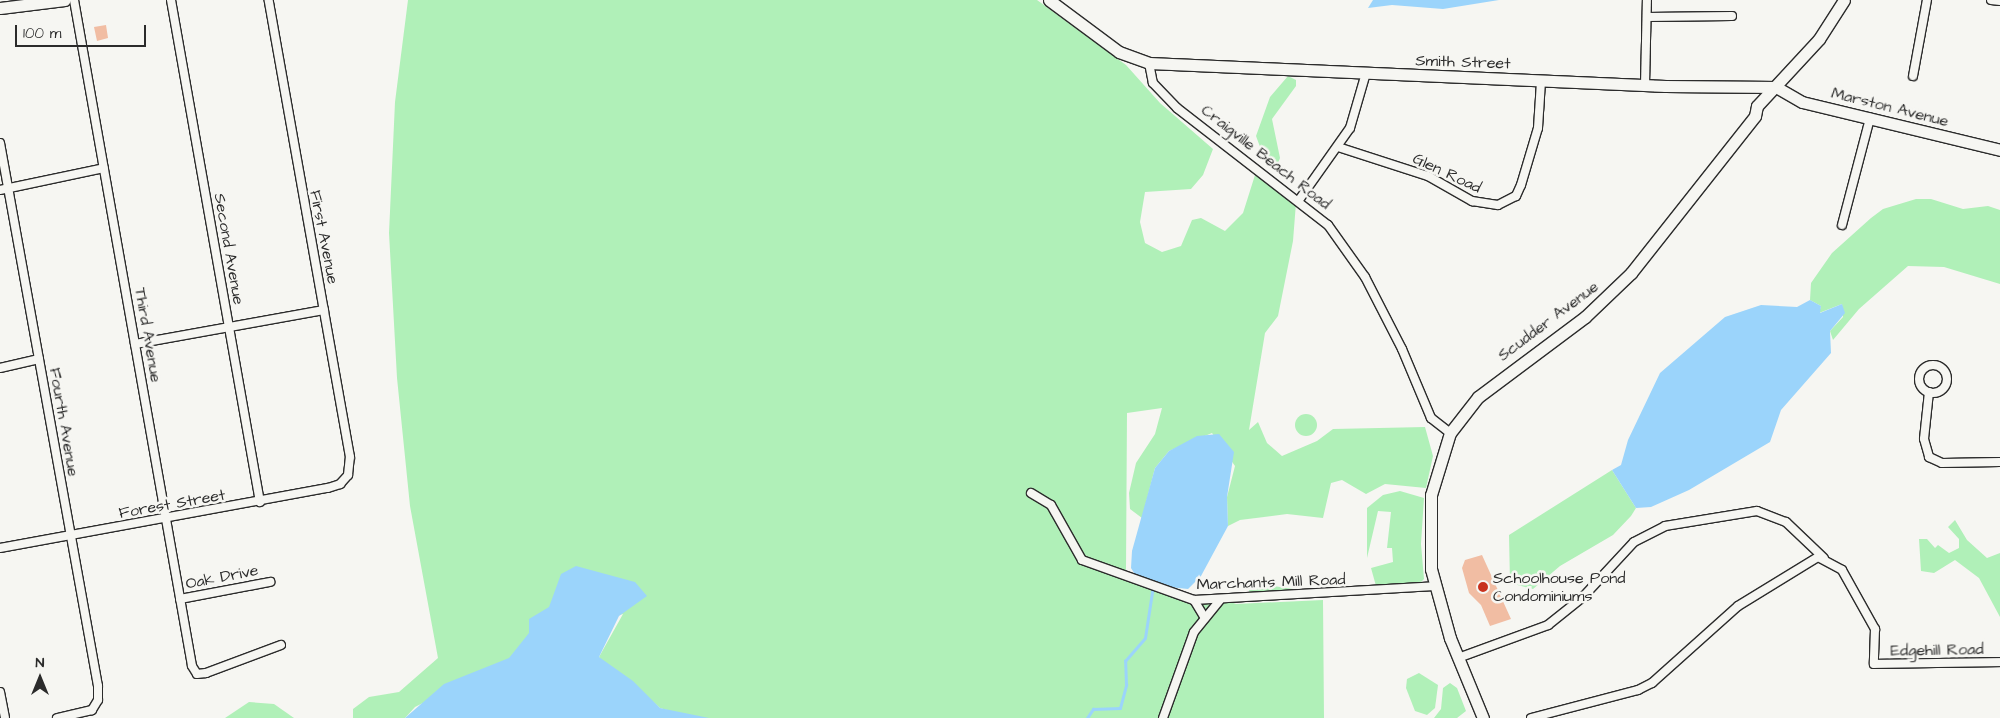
<!DOCTYPE html>
<html>
<head>
<meta charset="utf-8">
<style>
	body { margin:0 }
	#map { position:relative; width:2000px; height:718px; overflow:hidden; background:#f6f6f2; font-family:"Architects Daughter",sans-serif }
	div>[style] { position:absolute }
	.green>* { inset:0; background:#b0f0b8 }
	.round { border-radius:50% }
	.water>* { inset:0; background:#9bd4fb }
	.stream>* { height:2.5px; margin:-1.25px; padding:0 1.25px; transform-origin:1.25px; border-radius:1.25px; background:#9bd4fb }
	.building>* { inset:0; background:#f1bda3 }
	.roads { filter:drop-shadow(1px 0 #2b2b2b) drop-shadow(-1px 0 #2b2b2b) drop-shadow(0 1px #2b2b2b) drop-shadow(0 -1px #2b2b2b) }
	.street>* { height:8px; margin:-4px; padding:0 4px; transform-origin:4px; border-radius:4px; background:#f6f6f2 }
	.street>.ring { margin:-4px; padding:0; box-sizing:content-box; background:none; border:8px solid #f6f6f2; border-radius:50% }
	.secondary>* { height:11px; margin:-5.5px; padding:0 5.5px; transform-origin:5.5px; border-radius:5.5px; background:#f6f6f2 }
	.dots>* { width:14px; height:14px; translate:-50% -50%; box-sizing:border-box; border:2px solid #f6f6f2; border-radius:50% }
	span { translate:-50% -50%; white-space:nowrap; text-align:center; line-height:1.15; -webkit-text-stroke:5px #f6f6f2; paint-order:stroke }
	.street-label { font-size:16px; color:#2b2b2b }
	.poi-label { font-size:16px; color:#2b2b2b }
	.left { translate:0 -50%; text-align:left }
	.north { position:absolute; left:15px; top:653px; width:50px; height:50px; -webkit-text-stroke:4px #f6f6f2; paint-order:stroke; rotate:0deg; font-size:14px; font-weight:700; line-height:20px; text-align:center; color:#2b2b2b }
	.north::after { content:''; display:block; margin:auto; width:18px; height:22px; background:#2b2b2b; clip-path:polygon(50% 0,100% 100%,50% 72%,0 100%) }
	.scale { position:absolute; left:15px; top:25px; width:131px; height:22px; box-sizing:border-box; border:2px solid #2b2b2b; border-top:0; padding-left:6px; font-size:15px; line-height:18px; white-space:nowrap; color:#2b2b2b; -webkit-text-stroke:4px #f6f6f2; paint-order:stroke }
</style>
</head>
<body>
<div id="map">
	<div class="green">
		<i style="clip-path:polygon(408px 0,1037px 0,1126px 65px,1160px 103px,1213px 149px,1203px 175px,1191px 189px,1145px 192px,1140px 222px,1145px 243px,1162px 252px,1181px 246px,1192px 220px,1201px 218px,1225px 231px,1243px 213px,1255px 175px,1296px 203px,1293px 241px,1278px 316px,1265px 333px,1249px 430px,1258px 422px,1267px 443px,1282px 456px,1317px 441px,1333px 429px,1425px 427px,1433px 456px,1426px 488px,1385px 484px,1366px 494px,1342px 480px,1331px 483px,1323px 518px,1287px 514px,1240px 520px,1228px 526px,1227px 497px,1235px 466px,1212px 433px,1169px 451px,1155px 468px,1142px 518px,1130px 509px,1129px 493px,1136px 463px,1155px 434px,1162px 408px,1127px 413px,1126px 571px,1191px 596px,1217px 597px,1236px 604px,1323px 600px,1324px 718px,694px 718px,660px 708px,640px 690px,612px 676px,599px 657px,623px 614px,534px 637px,511px 659px,415px 707px,405px 718px,353px 718px,353px 709px,369px 697px,399px 692px,438px 658px,410px 506px,397px 378px,389px 233px,395px 102px)"></i>
		<i style="clip-path:polygon(1288px 76px,1296px 80px,1296px 86px,1272px 119px,1280px 158px,1276px 168px,1263px 155px,1256px 136px,1270px 97px)"></i>
		<i style="clip-path:polygon(1916px 199px,1931px 199px,1963px 209px,1988px 206px,2000px 210px,2000px 284px,1944px 267px,1908px 266px,1859px 309px,1833px 340px,1830px 331px,1843px 317px,1842px 304px,1819px 313px,1821px 306px,1810px 300px,1811px 283px,1832px 253px,1871px 218px,1883px 209px)"></i>
		<i class="round" style="left:1295px;top:414px;width:22px;height:22px"></i>
		<i style="clip-path:polygon(1612px 470px,1636px 508px,1631px 516px,1613px 535px,1560px 566px,1533px 589px,1510px 583px,1509px 535px)"></i>
		<i style="clip-path:polygon(1400px 491px,1424px 498px,1421px 544px,1424px 579px,1419px 584px,1376px 586px,1371px 568px,1393px 562px,1392px 548px,1387px 548px,1391px 512px,1378px 511px,1367px 558px,1367px 508px,1383px 495px)"></i>
		<i style="clip-path:polygon(1955px 520px,1967px 540px,1987px 558px,2000px 553px,2000px 617px,1979px 578px,1955px 560px,1934px 573px,1921px 571px,1919px 539px,1927px 539px,1935px 548px,1938px 545px,1949px 553px,1959px 548px,1959px 539px,1948px 527px)"></i>
		<i style="clip-path:polygon(1259px 584px,1293px 589px,1295px 590px,1250px 594px,1249px 590px)"></i>
		<i style="clip-path:polygon(1419px 673px,1438px 685px,1435px 708px,1427px 715px,1415px 711px,1406px 688px,1407px 679px)"></i>
		<i style="clip-path:polygon(1450px 683px,1457px 688px,1466px 711px,1457px 718px,1434px 718px,1441px 709px,1443px 688px)"></i>
		<i style="clip-path:polygon(249px 702px,274px 704px,294px 718px,225px 718px)"></i>
	</div>
	<div class="water">
		<i style="clip-path:polygon(1373px 0,1499px 0,1443px 9px,1392px 5px,1368px 8px)"></i>
		<i style="clip-path:polygon(1810px 300px,1821px 306px,1820px 313px,1842px 304px,1845px 313px,1830px 331px,1831px 353px,1781px 410px,1770px 442px,1689px 490px,1651px 507px,1636px 508px,1612px 470px,1621px 465px,1628px 440px,1660px 373px,1725px 317px,1761px 305px,1797px 307px)"></i>
		<i style="clip-path:polygon(1219px 434px,1234px 452px,1227px 497px,1228px 526px,1201px 576px,1188px 589px,1169px 587px,1136px 576px,1131px 568px,1132px 551px,1155px 468px,1169px 451px,1197px 436px)"></i>
		<i style="clip-path:polygon(576px 566px,635px 582px,647px 596px,619px 616px,599px 657px,633px 681px,660px 708px,709px 718px,405px 718px,444px 684px,509px 658px,529px 633px,529px 619px,549px 607px,561px 574px)"></i>
	</div>
	<div class="stream">
		<i style="left:1087px;top:718px;width:11px;rotate:-56deg"></i>
		<i style="left:1093px;top:709px;width:27px;rotate:-2deg"></i>
		<i style="left:1120px;top:708px;width:24px;rotate:-75deg"></i>
		<i style="left:1126px;top:685px;width:24px;rotate:-92deg"></i>
		<i style="left:1125px;top:661px;width:30px;rotate:-49deg"></i>
		<i style="left:1145px;top:638px;width:53px;rotate:-81.3deg"></i>
	</div>
	<div class="building">
		<i style="clip-path:polygon(106px 25px,108px 38px,97px 41px,94px 27px)"></i>
		<i style="clip-path:polygon(1482px 555px,1511px 619px,1490px 626px,1481px 605px,1469px 593px,1462px 568px,1465px 560px)"></i>
	</div>
	<div class="roads">
		<div class="street">
			<i style="left:74px;top:0;width:676px;rotate:79.95deg"></i>
			<i style="left:192px;top:666px;width:9px;rotate:58deg"></i>
			<i style="left:197px;top:674px;width:9px;rotate:-6deg"></i>
			<i style="left:206px;top:673px;width:80px;rotate:-20.5deg"></i>
			<i style="left:171px;top:0;width:510px;rotate:79.95deg"></i>
			<i style="left:1991px;top:0;width:9px;rotate:6deg"></i>
			<i style="left:1647px;top:17px;width:85px;rotate:-0.7deg"></i>
			<i style="left:1149px;top:63px;width:20px;rotate:79deg"></i>
			<i style="left:1153px;top:83px;width:35px;rotate:46deg"></i>
			<i style="left:1177px;top:108px;width:191px;rotate:37.8deg"></i>
			<i style="left:1328px;top:225px;width:64px;rotate:54.6deg"></i>
			<i style="left:1365px;top:277px;width:81px;rotate:62.8deg"></i>
			<i style="left:1402px;top:349px;width:75px;rotate:67.2deg"></i>
			<i style="left:1431px;top:418px;width:24px;rotate:38deg"></i>
			<i style="left:1913px;top:76px;width:77px;rotate:-79.6deg"></i>
			<i style="left:1645px;top:85px;width:85px;rotate:-88.7deg"></i>
			<i style="left:0;top:143px;width:552px;rotate:79.77deg"></i>
			<i style="left:98px;top:686px;width:14px;rotate:90deg"></i>
			<i style="left:98px;top:700px;width:12px;rotate:121deg"></i>
			<i style="left:92px;top:710px;width:36px;rotate:167deg"></i>
			<i style="left:1338px;top:147px;width:95px;rotate:17.9deg"></i>
			<i style="left:1428px;top:176px;width:51px;rotate:29.6deg"></i>
			<i style="left:1472px;top:201px;width:26px;rotate:9deg"></i>
			<i style="left:1498px;top:205px;width:20px;rotate:-27deg"></i>
			<i style="left:1516px;top:196px;width:12px;rotate:-66deg"></i>
			<i style="left:1521px;top:185px;width:59px;rotate:-73.4deg"></i>
			<i style="left:1538px;top:128px;width:47px;rotate:-86.3deg"></i>
			<i style="left:0;top:190px;width:106px;rotate:-11.9deg"></i>
			<i style="left:1299px;top:200px;width:88px;rotate:-54.7deg"></i>
			<i style="left:1350px;top:128px;width:57px;rotate:-73.8deg"></i>
			<i style="left:1842px;top:225px;width:111px;rotate:-75.3deg"></i>
			<i style="left:135px;top:344px;width:192px;rotate:-10.2deg"></i>
			<i class="ring" style="left:1919px;top:365px;width:20px;height:20px"></i>
			<i style="left:0;top:368px;width:40px;rotate:-13deg"></i>
			<i style="left:1929px;top:392px;width:47px;rotate:96.1deg"></i>
			<i style="left:1924px;top:439px;width:19px;rotate:74deg"></i>
			<i style="left:1929px;top:457px;width:14px;rotate:25deg"></i>
			<i style="left:1942px;top:463px;width:58px;rotate:-1deg"></i>
			<i style="left:1031px;top:493px;width:23px;rotate:31deg"></i>
			<i style="left:1051px;top:505px;width:63px;rotate:60.6deg"></i>
			<i style="left:1082px;top:560px;width:119px;rotate:19.7deg"></i>
			<i style="left:1194px;top:600px;width:241px;rotate:-3.3deg"></i>
			<i style="left:0;top:548px;width:333px;rotate:-10.4deg"></i>
			<i style="left:328px;top:488px;width:13px;rotate:-18deg"></i>
			<i style="left:340px;top:484px;width:12px;rotate:-48deg"></i>
			<i style="left:348px;top:475px;width:18px;rotate:-84deg"></i>
			<i style="left:350px;top:457px;width:464px;rotate:-100.1deg"></i>
			<i style="left:180px;top:599px;width:92px;rotate:-10.7deg"></i>
			<i style="left:1194px;top:600px;width:21px;rotate:59deg"></i>
			<i style="left:1458px;top:658px;width:96px;rotate:-20.1deg"></i>
			<i style="left:1548px;top:625px;width:43px;rotate:-38.5deg"></i>
			<i style="left:1582px;top:598px;width:76px;rotate:-47.1deg"></i>
			<i style="left:1634px;top:542px;width:35px;rotate:-27deg"></i>
			<i style="left:1665px;top:526px;width:93px;rotate:-9.3deg"></i>
			<i style="left:1757px;top:511px;width:31px;rotate:21deg"></i>
			<i style="left:1786px;top:522px;width:52px;rotate:43.5deg"></i>
			<i style="left:0;top:692px;width:26px;rotate:79deg"></i>
			<i style="left:1163px;top:718px;width:91px;rotate:-70.2deg"></i>
			<i style="left:1194px;top:632px;width:41px;rotate:-50.9deg"></i>
			<i style="left:1531px;top:718px;width:111px;rotate:-14.7deg"></i>
			<i style="left:1638px;top:690px;width:16px;rotate:-27deg"></i>
			<i style="left:1652px;top:683px;width:115px;rotate:-41.8deg"></i>
			<i style="left:1738px;top:606px;width:94px;rotate:-31.5deg"></i>
			<i style="left:1818px;top:557px;width:27px;rotate:28deg"></i>
			<i style="left:1842px;top:570px;width:68px;rotate:60.8deg"></i>
			<i style="left:1875px;top:629px;width:35px;rotate:92deg"></i>
			<i style="left:1874px;top:664px;width:126px;rotate:-0.9deg"></i>
		</div>
		<div class="secondary">
			<i style="left:1049px;top:0;width:87px;rotate:36.6deg"></i>
			<i style="left:1119px;top:52px;width:32px;rotate:20deg"></i>
			<i style="left:1149px;top:63px;width:517px;rotate:2.55deg"></i>
			<i style="left:1665px;top:86px;width:111px;rotate:0.5deg"></i>
			<i style="left:0;top:8px;width:65px;rotate:-7deg"></i>
			<i style="left:1776px;top:87px;width:30px;rotate:30deg"></i>
			<i style="left:1802px;top:102px;width:204px;rotate:13.6deg"></i>
			<i style="left:1483px;top:718px;width:87px;rotate:-112.4deg"></i>
			<i style="left:1450px;top:638px;width:72px;rotate:-105.4deg"></i>
			<i style="left:1431px;top:569px;width:74px;rotate:-90deg"></i>
			<i style="left:1431px;top:495px;width:65px;rotate:-73deg"></i>
			<i style="left:1450px;top:433px;width:46px;rotate:-52.1deg"></i>
			<i style="left:1478px;top:397px;width:134px;rotate:-36.8deg"></i>
			<i style="left:1585px;top:317px;width:64px;rotate:-43.7deg"></i>
			<i style="left:1631px;top:273px;width:200px;rotate:-51.7deg"></i>
			<i style="left:1755px;top:116px;width:10px;rotate:-79deg"></i>
			<i style="left:1757px;top:106px;width:91px;rotate:-47.2deg"></i>
			<i style="left:1819px;top:39px;width:46px;rotate:-57.3deg"></i>
		</div>
	</div>
	<div class="dots">
		<i style="left:1483px;top:587px;background:#c8321e"></i>
	</div>
	<div class="street-label">
		<span style="left:1463px;top:62px;rotate:2deg">Smith Street</span>
		<span style="left:1890px;top:107px;rotate:14deg">Marston Avenue</span>
		<span style="left:1266px;top:157px;rotate:38deg">Craigville Beach Road</span>
		<span style="left:1447px;top:173px;rotate:25deg">Glen Road</span>
		<span style="left:324px;top:237px;rotate:79deg">First Avenue</span>
		<span style="left:229px;top:249px;rotate:80deg">Second Avenue</span>
		<span style="left:1548px;top:321px;rotate:-37deg">Scudder Avenue</span>
		<span style="left:148px;top:335px;rotate:80deg">Third Avenue</span>
		<span style="left:64px;top:422px;rotate:80deg">Fourth Avenue</span>
		<span style="left:172px;top:504px;rotate:-10deg">Forest Street</span>
		<span style="left:222px;top:577px;rotate:-11deg">Oak Drive</span>
		<span style="left:1271px;top:582px;rotate:-2deg">Marchants Mill Road</span>
		<span style="left:1937px;top:650px;rotate:-1deg">Edgehill Road</span>
	</div>
	<div class="poi-label">
		<span class="left" style="left:1493px;top:587px">Schoolhouse Pond<br>Condominiums</span>
	</div>
	<div class="north">N</div>
	<div class="scale">100 m</div>
</div>
</body>
</html>
